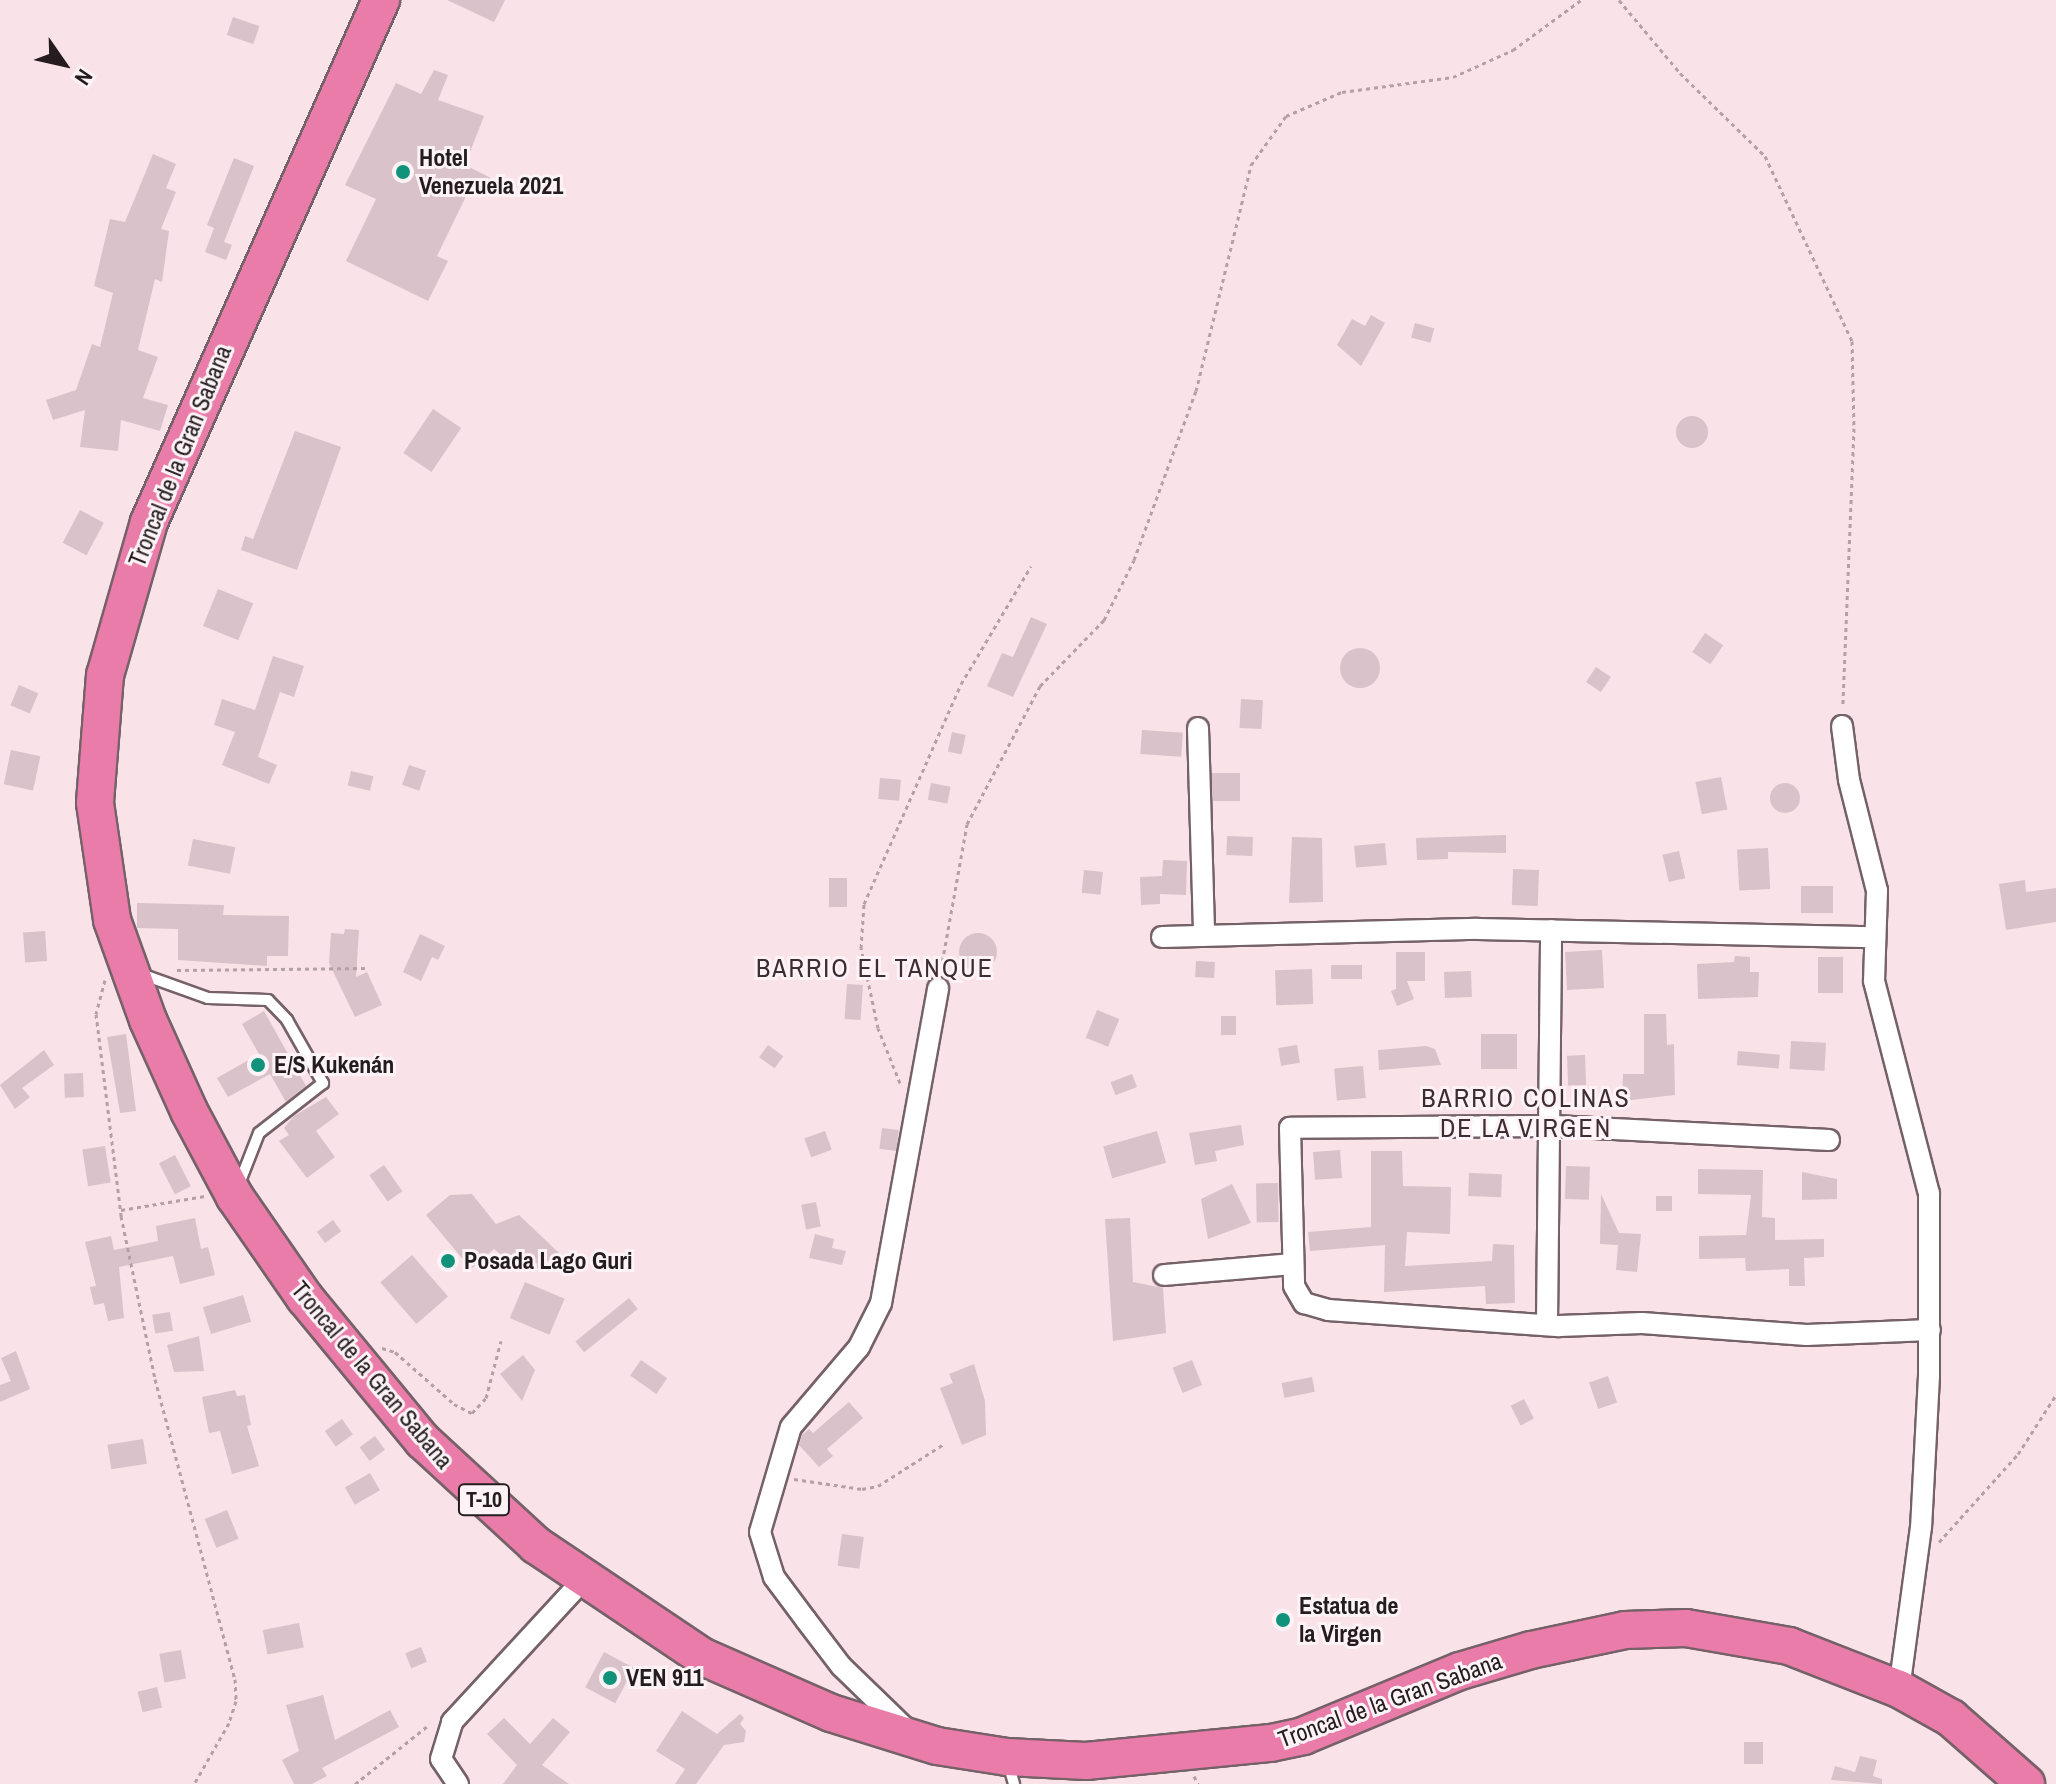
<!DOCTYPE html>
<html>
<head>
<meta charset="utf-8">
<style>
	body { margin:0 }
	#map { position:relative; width:2056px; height:1784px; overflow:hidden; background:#fae2e9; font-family:"Archivo Narrow",sans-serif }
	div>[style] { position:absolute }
	.building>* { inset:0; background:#d9c2c9; transform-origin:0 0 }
	.round { border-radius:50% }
	.path>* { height:3px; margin-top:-1.5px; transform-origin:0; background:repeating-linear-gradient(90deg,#b4a1a7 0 4px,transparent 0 8px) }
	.roads { filter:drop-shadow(2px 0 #756168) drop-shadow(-2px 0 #756168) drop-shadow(0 2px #756168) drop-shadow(0 -2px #756168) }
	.lane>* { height:10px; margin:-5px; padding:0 5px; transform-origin:5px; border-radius:5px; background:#fff }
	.street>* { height:20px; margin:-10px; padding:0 10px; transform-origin:10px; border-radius:10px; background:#fff }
	.highway>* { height:36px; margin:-18px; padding:0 18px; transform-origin:18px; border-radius:18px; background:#e97ca8 }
	.dots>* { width:22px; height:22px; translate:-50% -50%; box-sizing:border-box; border:4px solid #fdf3f6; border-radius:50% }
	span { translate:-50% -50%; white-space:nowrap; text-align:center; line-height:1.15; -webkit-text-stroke:6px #fdf3f6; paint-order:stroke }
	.shield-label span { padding:2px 6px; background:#fdf3f6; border:2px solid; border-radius:6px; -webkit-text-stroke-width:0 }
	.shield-label { font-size:22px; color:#241c1f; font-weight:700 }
	.poi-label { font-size:24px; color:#241c1f; font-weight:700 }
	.left { translate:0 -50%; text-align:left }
	.street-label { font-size:24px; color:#241c1f }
	.neighbourhood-label { font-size:26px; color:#3e2c33; letter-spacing:2px }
	.north { position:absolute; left:24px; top:24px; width:80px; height:80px; -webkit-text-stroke:6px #fdf3f6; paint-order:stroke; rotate:124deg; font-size:22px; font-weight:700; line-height:32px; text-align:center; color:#241c1f }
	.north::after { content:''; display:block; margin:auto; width:28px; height:36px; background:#241c1f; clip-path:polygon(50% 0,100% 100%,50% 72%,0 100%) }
</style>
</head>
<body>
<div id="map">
	<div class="building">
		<i style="clip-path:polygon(447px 0,505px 0,494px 22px)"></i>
		<i style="left:233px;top:17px;width:28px;height:19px;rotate:19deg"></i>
		<i style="clip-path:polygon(434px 70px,448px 75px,438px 100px,484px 116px,465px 165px,491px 178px,484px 192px,471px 186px,437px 256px,448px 261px,428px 301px,346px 261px,376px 199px,345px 185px,396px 83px,421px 94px)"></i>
		<i style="clip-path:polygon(153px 154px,176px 164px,166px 188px,176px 192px,161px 229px,169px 231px,162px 282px,155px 279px,138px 350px,158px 357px,143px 398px,168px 405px,160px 431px,121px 420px,118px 451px,80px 447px,85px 410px,53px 420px,46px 400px,76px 390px,92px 344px,100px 347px,113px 293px,94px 286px,110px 219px,125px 222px)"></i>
		<i style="clip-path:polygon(234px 158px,254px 166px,224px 242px,232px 245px,226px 260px,205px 252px,214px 228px,207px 225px)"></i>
		<i style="clip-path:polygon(1371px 315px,1385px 323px,1361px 366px,1337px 345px,1352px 319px,1365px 326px)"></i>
		<i style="left:1415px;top:323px;width:20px;height:15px;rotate:15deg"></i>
		<i style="left:433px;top:409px;width:34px;height:53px;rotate:34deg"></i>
		<i class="round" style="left:1676px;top:416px;width:32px;height:32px"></i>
		<i style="clip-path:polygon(295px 431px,341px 447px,297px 570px,241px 550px,245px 536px,253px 539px)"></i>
		<i style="left:80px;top:510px;width:27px;height:37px;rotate:28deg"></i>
		<i style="left:218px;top:589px;width:38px;height:40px;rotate:22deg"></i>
		<i style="clip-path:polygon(1031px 617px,1047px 624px,1013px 697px,987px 686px,1002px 653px,1013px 657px)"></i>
		<i style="left:1705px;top:633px;width:22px;height:23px;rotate:34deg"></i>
		<i class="round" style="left:1340px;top:648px;width:40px;height:40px"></i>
		<i style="clip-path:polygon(273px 656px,304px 666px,294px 697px,280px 692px,258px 757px,277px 765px,269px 784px,222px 765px,235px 732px,214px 725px,222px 699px,255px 710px)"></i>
		<i style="left:1596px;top:667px;width:18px;height:18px;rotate:34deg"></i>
		<i style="left:19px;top:685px;width:21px;height:22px;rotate:23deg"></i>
		<i style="left:1241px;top:699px;width:22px;height:29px;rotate:3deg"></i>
		<i style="left:1142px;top:730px;width:41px;height:24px;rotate:4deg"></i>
		<i style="left:952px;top:732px;width:14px;height:20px;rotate:12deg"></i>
		<i style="left:11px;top:750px;width:30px;height:35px;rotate:12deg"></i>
		<i style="left:409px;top:765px;width:18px;height:21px;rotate:19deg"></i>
		<i style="left:351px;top:771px;width:23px;height:15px;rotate:13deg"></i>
		<i style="left:1212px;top:773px;width:28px;height:28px"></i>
		<i style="left:1721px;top:777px;width:33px;height:26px;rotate:79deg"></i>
		<i style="left:880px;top:778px;width:21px;height:21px;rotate:5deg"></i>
		<i class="round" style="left:1770px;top:783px;width:30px;height:30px"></i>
		<i style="left:931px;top:783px;width:20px;height:17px;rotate:11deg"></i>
		<i style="clip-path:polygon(1506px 835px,1506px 853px,1448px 852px,1448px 859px,1417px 860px,1416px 838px)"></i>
		<i style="left:1227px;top:836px;width:26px;height:19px;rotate:2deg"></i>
		<i style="clip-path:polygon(1292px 837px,1322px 838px,1323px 902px,1289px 903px)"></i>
		<i style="left:193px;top:839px;width:43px;height:27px;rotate:11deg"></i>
		<i style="left:1385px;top:843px;width:22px;height:31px;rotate:85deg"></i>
		<i style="left:1768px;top:848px;width:41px;height:31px;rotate:87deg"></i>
		<i style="left:1679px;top:851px;width:28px;height:17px;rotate:77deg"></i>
		<i style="clip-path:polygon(1163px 860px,1187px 861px,1186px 895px,1160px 894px,1160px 904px,1141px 905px,1140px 877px,1162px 876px)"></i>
		<i style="left:1513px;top:869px;width:26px;height:36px;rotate:2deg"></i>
		<i style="left:1084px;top:870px;width:19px;height:23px;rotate:6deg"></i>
		<i style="left:829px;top:878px;width:18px;height:29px"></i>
		<i style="clip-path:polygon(2025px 880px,2026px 892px,2056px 888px,2056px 922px,2006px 930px,1999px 884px)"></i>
		<i style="left:1801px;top:886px;width:32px;height:27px"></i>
		<i style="clip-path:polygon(137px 903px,224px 905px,223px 915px,289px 916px,288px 956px,267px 956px,267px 966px,178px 960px,178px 929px,137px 928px)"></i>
		<i style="clip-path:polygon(345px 929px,359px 930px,356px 977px,367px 972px,382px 1005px,355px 1017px,329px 963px,331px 933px,344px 934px)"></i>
		<i style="left:45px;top:931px;width:30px;height:22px;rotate:86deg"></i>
		<i class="round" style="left:959px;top:933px;width:38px;height:38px"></i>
		<i style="clip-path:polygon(420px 934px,445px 946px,438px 960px,432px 957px,421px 981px,403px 972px)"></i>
		<i style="left:1602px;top:950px;width:38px;height:37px;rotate:87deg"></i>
		<i style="clip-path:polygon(1396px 952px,1425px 952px,1425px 981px,1407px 981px,1414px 999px,1397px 1006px,1391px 991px,1396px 989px)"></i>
		<i style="clip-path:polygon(1735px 956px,1750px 957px,1750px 972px,1759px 972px,1758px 997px,1698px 999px,1697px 964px,1734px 962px)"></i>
		<i style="left:1843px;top:957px;width:36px;height:25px;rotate:90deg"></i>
		<i style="left:1196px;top:961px;width:19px;height:16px;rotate:3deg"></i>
		<i style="left:1331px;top:965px;width:31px;height:14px"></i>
		<i style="left:1312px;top:969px;width:35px;height:37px;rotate:88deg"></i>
		<i style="left:1471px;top:971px;width:26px;height:27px;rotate:88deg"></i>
		<i style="left:847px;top:984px;width:16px;height:35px;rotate:4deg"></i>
		<i style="left:1097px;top:1010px;width:24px;height:30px;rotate:22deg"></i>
		<i style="clip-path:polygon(264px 1011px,306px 1086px,286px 1102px,270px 1074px,228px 1097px,217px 1078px,259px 1054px,242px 1024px)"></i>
		<i style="clip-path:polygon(1644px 1014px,1666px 1014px,1667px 1045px,1674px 1044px,1675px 1095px,1622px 1101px,1623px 1074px,1644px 1074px)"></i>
		<i style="left:1221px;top:1016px;width:15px;height:19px"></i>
		<i style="clip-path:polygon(126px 1034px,136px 1111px,120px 1113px,107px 1037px)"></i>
		<i style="left:1481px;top:1034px;width:36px;height:35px"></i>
		<i style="left:1791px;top:1041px;width:35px;height:28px;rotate:3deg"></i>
		<i style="left:768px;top:1045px;width:19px;height:15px;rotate:36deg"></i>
		<i style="left:1297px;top:1045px;width:18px;height:19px;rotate:81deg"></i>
		<i style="clip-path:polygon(1426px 1046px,1435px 1049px,1441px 1065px,1379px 1070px,1378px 1050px)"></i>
		<i style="clip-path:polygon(44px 1050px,54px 1065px,22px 1088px,30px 1097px,15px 1109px,0 1085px)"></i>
		<i style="left:1738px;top:1051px;width:42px;height:14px;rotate:5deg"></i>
		<i style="left:1585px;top:1055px;width:30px;height:18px;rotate:88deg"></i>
		<i style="left:1363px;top:1066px;width:32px;height:29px;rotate:85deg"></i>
		<i style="left:83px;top:1073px;width:24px;height:19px;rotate:88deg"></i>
		<i style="left:1132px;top:1074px;width:14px;height:23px;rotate:69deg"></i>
		<i style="clip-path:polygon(326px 1097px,339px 1114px,316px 1131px,335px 1157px,307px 1178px,279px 1141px,289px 1135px,284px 1128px,294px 1116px)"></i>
		<i style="clip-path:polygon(1241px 1125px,1244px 1145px,1215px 1151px,1217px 1161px,1195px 1165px,1189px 1133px)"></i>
		<i style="left:882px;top:1128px;width:17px;height:21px;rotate:7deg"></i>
		<i style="left:825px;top:1131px;width:20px;height:22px;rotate:70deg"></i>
		<i style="left:1157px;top:1131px;width:33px;height:56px;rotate:74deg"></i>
		<i style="left:105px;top:1146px;width:37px;height:23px;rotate:81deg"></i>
		<i style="left:1340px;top:1150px;width:28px;height:27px;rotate:86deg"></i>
		<i style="clip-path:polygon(1371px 1151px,1402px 1151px,1403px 1186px,1451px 1187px,1450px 1234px,1407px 1232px,1405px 1266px,1492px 1261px,1493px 1244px,1514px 1245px,1515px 1303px,1486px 1304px,1485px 1286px,1384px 1292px,1385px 1245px,1310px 1251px,1308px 1232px,1371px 1227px)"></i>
		<i style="left:175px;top:1155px;width:35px;height:18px;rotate:63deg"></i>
		<i style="left:384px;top:1165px;width:32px;height:18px;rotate:55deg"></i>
		<i style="left:1566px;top:1166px;width:24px;height:33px;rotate:2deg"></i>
		<i style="clip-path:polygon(1698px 1169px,1763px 1170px,1762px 1217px,1775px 1218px,1775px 1240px,1824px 1239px,1824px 1257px,1804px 1258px,1805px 1286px,1789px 1286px,1789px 1269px,1746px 1271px,1745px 1258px,1699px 1259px,1699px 1236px,1746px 1235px,1751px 1195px,1698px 1194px)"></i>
		<i style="clip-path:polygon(1802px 1172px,1837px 1179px,1837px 1199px,1802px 1200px)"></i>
		<i style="left:1469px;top:1173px;width:33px;height:23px;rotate:2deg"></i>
		<i style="left:1278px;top:1183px;width:39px;height:22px;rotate:89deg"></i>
		<i style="clip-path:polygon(1232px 1184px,1251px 1223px,1208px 1239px,1201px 1199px)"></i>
		<i style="clip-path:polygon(472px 1194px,496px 1224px,519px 1215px,559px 1253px,532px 1272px,516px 1267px,494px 1249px,471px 1269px,426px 1215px,450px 1195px)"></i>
		<i style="clip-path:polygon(1601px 1194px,1619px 1233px,1641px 1234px,1637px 1272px,1616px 1270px,1618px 1245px,1600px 1244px)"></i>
		<i style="left:1656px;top:1196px;width:16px;height:15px"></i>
		<i style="left:816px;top:1202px;width:25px;height:15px;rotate:79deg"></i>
		<i style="clip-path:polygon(195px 1218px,201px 1249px,208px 1247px,215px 1275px,180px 1284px,173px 1256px,119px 1267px,124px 1318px,108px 1321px,104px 1303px,94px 1305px,90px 1287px,96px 1286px,85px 1242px,111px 1236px,114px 1250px,158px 1241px,156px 1226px)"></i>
		<i style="clip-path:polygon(1130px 1218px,1133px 1282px,1163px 1288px,1166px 1333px,1113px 1341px,1105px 1219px)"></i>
		<i style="left:333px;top:1220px;width:14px;height:20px;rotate:54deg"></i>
		<i style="clip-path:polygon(815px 1234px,834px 1239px,832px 1248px,846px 1251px,842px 1265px,809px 1258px)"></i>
		<i style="left:412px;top:1255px;width:55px;height:42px;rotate:49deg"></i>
		<i style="left:525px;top:1282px;width:43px;height:39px;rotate:23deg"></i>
		<i style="left:243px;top:1295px;width:28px;height:42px;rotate:73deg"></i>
		<i style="left:629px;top:1298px;width:14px;height:69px;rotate:51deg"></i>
		<i style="left:170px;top:1312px;width:19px;height:18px;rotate:81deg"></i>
		<i style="clip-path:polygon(199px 1336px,204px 1371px,174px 1372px,167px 1345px)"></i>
		<i style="clip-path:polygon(16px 1351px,30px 1389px,0 1402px,0 1385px,11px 1381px,1px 1358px)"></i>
		<i style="clip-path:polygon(523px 1355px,535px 1370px,522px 1401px,500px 1374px)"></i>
		<i style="left:641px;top:1360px;width:32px;height:19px;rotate:35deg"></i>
		<i style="left:1192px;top:1360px;width:27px;height:21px;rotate:68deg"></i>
		<i style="clip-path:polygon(974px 1364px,985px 1401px,986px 1435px,962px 1445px,940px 1388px,953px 1383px,949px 1374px)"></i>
		<i style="left:1608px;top:1376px;width:28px;height:20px;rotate:71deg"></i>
		<i style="left:1312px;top:1377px;width:15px;height:31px;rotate:79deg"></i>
		<i style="clip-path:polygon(235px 1390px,237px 1396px,245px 1395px,251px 1425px,247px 1426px,259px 1466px,232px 1474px,220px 1431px,209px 1433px,202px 1397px)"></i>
		<i style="left:1524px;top:1399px;width:22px;height:15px;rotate:63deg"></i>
		<i style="clip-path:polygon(849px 1402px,863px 1418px,827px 1449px,833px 1456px,819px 1467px,799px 1445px,802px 1435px,809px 1429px,813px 1433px)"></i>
		<i style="left:342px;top:1419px;width:19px;height:21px;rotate:55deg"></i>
		<i style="left:375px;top:1436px;width:17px;height:19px;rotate:54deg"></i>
		<i style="left:143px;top:1439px;width:25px;height:36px;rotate:81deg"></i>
		<i style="left:370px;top:1473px;width:20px;height:29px;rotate:60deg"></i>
		<i style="left:227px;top:1510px;width:31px;height:24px;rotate:68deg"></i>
		<i style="left:842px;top:1534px;width:22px;height:32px;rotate:8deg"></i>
		<i style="left:299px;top:1623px;width:25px;height:37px;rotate:79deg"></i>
		<i style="left:421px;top:1647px;width:16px;height:17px;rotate:68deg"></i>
		<i style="left:181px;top:1650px;width:29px;height:22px;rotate:80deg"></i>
		<i style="left:604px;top:1652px;width:34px;height:40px;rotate:28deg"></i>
		<i style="left:157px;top:1687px;width:21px;height:20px;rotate:76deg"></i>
		<i style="clip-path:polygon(323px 1695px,335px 1740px,390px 1710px,399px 1727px,322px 1768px,327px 1776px,312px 1784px,294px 1784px,282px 1760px,299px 1751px,286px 1705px)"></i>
		<i style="clip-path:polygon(682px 1711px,717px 1734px,740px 1714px,744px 1718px,740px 1724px,746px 1731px,744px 1742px,724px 1745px,696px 1784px,675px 1784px,685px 1769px,656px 1751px)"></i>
		<i style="clip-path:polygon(504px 1718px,530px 1744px,553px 1718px,570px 1732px,542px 1765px,569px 1784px,503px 1784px,517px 1765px,487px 1734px)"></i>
		<i style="left:1744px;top:1742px;width:19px;height:22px"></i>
		<i style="clip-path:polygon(1860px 1756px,1877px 1760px,1873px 1776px,1882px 1779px,1882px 1784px,1831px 1780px,1835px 1766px,1855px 1772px)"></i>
	</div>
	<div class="path">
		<i style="left:1619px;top:0;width:95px;rotate:50.1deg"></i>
		<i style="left:1680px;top:73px;width:119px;rotate:44.3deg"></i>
		<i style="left:1765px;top:156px;width:204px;rotate:64.8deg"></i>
		<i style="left:1852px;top:341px;width:87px;rotate:88.7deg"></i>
		<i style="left:1854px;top:428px;width:278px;rotate:92.3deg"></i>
		<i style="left:941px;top:969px;width:147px;rotate:-79.8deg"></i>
		<i style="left:967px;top:824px;width:156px;rotate:-62.1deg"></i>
		<i style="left:1040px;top:686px;width:92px;rotate:-45.9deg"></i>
		<i style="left:1104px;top:620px;width:67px;rotate:-63.4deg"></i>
		<i style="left:1134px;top:560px;width:180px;rotate:-69.9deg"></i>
		<i style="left:1196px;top:391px;width:233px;rotate:-76.3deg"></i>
		<i style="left:1251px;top:165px;width:60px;rotate:-54.5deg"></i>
		<i style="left:1286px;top:116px;width:61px;rotate:-23.2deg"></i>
		<i style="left:1342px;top:92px;width:112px;rotate:-7.7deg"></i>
		<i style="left:1453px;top:77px;width:66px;rotate:-24.2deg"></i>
		<i style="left:1513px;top:50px;width:84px;rotate:-36.3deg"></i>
		<i style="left:177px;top:970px;width:192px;rotate:-0.6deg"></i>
		<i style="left:105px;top:980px;width:35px;rotate:105deg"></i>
		<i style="left:96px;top:1014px;width:204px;rotate:82.9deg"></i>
		<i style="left:121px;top:1216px;width:167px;rotate:78.2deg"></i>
		<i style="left:155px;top:1379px;width:310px;rotate:75.1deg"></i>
		<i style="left:235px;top:1679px;width:22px;rotate:87deg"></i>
		<i style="left:236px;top:1701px;width:23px;rotate:108deg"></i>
		<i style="left:229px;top:1723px;width:70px;rotate:119.8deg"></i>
		<i style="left:900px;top:1083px;width:59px;rotate:-111.8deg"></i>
		<i style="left:878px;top:1028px;width:82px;rotate:-102deg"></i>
		<i style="left:861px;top:948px;width:44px;rotate:-86.1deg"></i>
		<i style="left:864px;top:904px;width:240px;rotate:-66.2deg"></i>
		<i style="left:961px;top:684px;width:137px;rotate:-59.3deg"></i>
		<i style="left:121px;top:1210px;width:85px;rotate:-9.5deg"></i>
		<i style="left:382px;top:1348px;width:14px;rotate:17deg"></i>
		<i style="left:395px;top:1352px;width:79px;rotate:41.4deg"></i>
		<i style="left:454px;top:1404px;width:20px;rotate:27deg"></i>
		<i style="left:472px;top:1413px;width:21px;rotate:-47deg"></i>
		<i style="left:486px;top:1398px;width:59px;rotate:-75.3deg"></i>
		<i style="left:794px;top:1479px;width:69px;rotate:8.4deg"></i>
		<i style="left:862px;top:1489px;width:16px;rotate:-11deg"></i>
		<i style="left:878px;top:1486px;width:78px;rotate:-32.5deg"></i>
		<i style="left:1939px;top:1542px;width:118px;rotate:-48.1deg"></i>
		<i style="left:2018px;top:1454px;width:70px;rotate:-57.2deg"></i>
		<i style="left:1194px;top:1776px;width:9px;rotate:63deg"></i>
		<i style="left:355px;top:1784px;width:96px;rotate:-38.7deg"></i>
	</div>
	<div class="roads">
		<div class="lane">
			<i style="left:141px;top:974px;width:71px;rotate:19.7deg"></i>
			<i style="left:208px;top:998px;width:60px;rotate:1.9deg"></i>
			<i style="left:268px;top:1000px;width:28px;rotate:46deg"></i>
			<i style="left:287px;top:1020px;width:73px;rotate:60.3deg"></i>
			<i style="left:323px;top:1083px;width:81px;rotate:142deg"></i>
			<i style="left:259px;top:1133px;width:55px;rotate:111.4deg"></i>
			<i style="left:1008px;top:1763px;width:22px;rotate:74deg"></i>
		</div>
		<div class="street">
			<i style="left:1842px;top:726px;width:54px;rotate:82.6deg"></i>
			<i style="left:1849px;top:780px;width:114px;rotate:75.8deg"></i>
			<i style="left:1877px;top:891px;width:90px;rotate:91.9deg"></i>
			<i style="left:1874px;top:981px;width:219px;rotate:75.5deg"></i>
			<i style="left:1929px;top:1193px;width:183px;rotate:90deg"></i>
			<i style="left:1929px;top:1376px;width:151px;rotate:93deg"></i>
			<i style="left:1921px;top:1527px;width:163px;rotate:97.7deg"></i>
			<i style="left:1198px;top:728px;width:208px;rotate:88.3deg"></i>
			<i style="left:1162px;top:937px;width:316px;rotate:-1.5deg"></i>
			<i style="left:1478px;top:929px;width:395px;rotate:1.2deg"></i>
			<i style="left:1829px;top:1140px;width:280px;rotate:-177.1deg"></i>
			<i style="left:1549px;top:1126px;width:259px;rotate:179.6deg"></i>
			<i style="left:1290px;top:1128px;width:158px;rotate:88.5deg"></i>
			<i style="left:1294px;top:1286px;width:20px;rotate:60deg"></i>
			<i style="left:1304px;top:1303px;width:25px;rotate:16deg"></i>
			<i style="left:1328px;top:1310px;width:232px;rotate:4deg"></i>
			<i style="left:1559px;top:1326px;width:83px;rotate:-2.1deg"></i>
			<i style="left:1642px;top:1323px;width:165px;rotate:4.2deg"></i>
			<i style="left:1807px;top:1335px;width:123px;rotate:-2.3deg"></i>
			<i style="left:1164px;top:1275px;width:128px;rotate:-4.9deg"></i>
			<i style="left:1547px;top:1324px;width:394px;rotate:-89.4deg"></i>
			<i style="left:905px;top:1728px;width:89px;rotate:-135.9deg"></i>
			<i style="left:841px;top:1666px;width:58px;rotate:-127.3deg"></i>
			<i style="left:806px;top:1620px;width:54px;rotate:-126.7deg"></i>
			<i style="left:774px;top:1577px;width:47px;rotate:-107.3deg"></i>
			<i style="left:760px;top:1532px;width:109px;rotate:-73.6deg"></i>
			<i style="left:791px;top:1427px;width:105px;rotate:-49.6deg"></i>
			<i style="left:859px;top:1347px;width:49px;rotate:-63.4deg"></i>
			<i style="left:881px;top:1303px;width:320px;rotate:-79.7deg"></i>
			<i style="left:458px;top:1784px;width:30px;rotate:-124deg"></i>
			<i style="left:441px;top:1759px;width:39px;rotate:-73deg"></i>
			<i style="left:452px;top:1722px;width:193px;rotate:-47.3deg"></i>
		</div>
		<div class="highway">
			<i style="left:381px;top:0;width:571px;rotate:113.96deg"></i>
			<i style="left:149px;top:522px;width:159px;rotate:106deg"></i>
			<i style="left:105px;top:675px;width:128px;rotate:94.5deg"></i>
			<i style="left:95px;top:803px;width:118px;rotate:81.7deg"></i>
			<i style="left:112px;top:920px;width:106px;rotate:70.2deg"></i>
			<i style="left:148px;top:1020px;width:100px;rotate:65.7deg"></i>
			<i style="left:189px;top:1111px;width:98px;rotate:61.9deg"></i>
			<i style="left:235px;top:1197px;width:123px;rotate:55.3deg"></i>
			<i style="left:305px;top:1298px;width:185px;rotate:50.5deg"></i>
			<i style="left:423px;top:1441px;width:154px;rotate:42.6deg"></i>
			<i style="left:536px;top:1545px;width:199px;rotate:33.9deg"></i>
			<i style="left:701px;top:1656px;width:142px;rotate:23.7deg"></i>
			<i style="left:831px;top:1713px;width:111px;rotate:17.3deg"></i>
			<i style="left:937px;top:1746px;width:71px;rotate:8.9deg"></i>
			<i style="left:1007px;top:1757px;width:79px;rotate:2.9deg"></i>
			<i style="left:1086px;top:1761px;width:186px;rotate:-5.6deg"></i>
			<i style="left:1271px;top:1743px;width:33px;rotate:-12deg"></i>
			<i style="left:1303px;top:1736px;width:170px;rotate:-22.5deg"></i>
			<i style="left:1460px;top:1671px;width:74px;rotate:-16.5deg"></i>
			<i style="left:1531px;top:1650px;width:96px;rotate:-12deg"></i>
			<i style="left:1625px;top:1630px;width:61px;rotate:-1.9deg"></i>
			<i style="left:1686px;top:1628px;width:105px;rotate:9.9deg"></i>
			<i style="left:1789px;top:1646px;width:118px;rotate:21.4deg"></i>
			<i style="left:1899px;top:1689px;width:60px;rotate:29.1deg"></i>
			<i style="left:1951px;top:1718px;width:100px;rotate:41.3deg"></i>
		</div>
	</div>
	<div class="dots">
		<i style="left:403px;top:172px;background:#11937b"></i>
		<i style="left:258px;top:1065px;background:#11937b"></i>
		<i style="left:448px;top:1261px;background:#11937b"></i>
		<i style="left:1283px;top:1620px;background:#11937b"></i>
		<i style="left:610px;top:1678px;background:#11937b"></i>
	</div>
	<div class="shield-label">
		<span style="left:484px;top:1500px">T-10</span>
	</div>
	<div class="poi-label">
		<span class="left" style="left:419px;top:172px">Hotel<br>Venezuela 2021</span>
		<span class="left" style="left:274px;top:1065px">E/S Kukenán</span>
		<span class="left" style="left:464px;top:1261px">Posada Lago Guri</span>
		<span class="left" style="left:1299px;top:1620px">Estatua de<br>la Virgen</span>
		<span class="left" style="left:626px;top:1678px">VEN 911</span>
	</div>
	<div class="street-label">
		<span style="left:180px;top:456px;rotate:-68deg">Troncal de la Gran Sabana</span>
		<span style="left:372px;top:1375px;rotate:50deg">Troncal de la Gran Sabana</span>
		<span style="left:1390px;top:1700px;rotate:-20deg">Troncal de la Gran Sabana</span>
	</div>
	<div class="neighbourhood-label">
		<span style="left:875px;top:968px">BARRIO EL TANQUE</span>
		<span style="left:1526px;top:1113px">BARRIO COLINAS<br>DE LA VIRGEN</span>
	</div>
	<div class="north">N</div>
</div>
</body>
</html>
